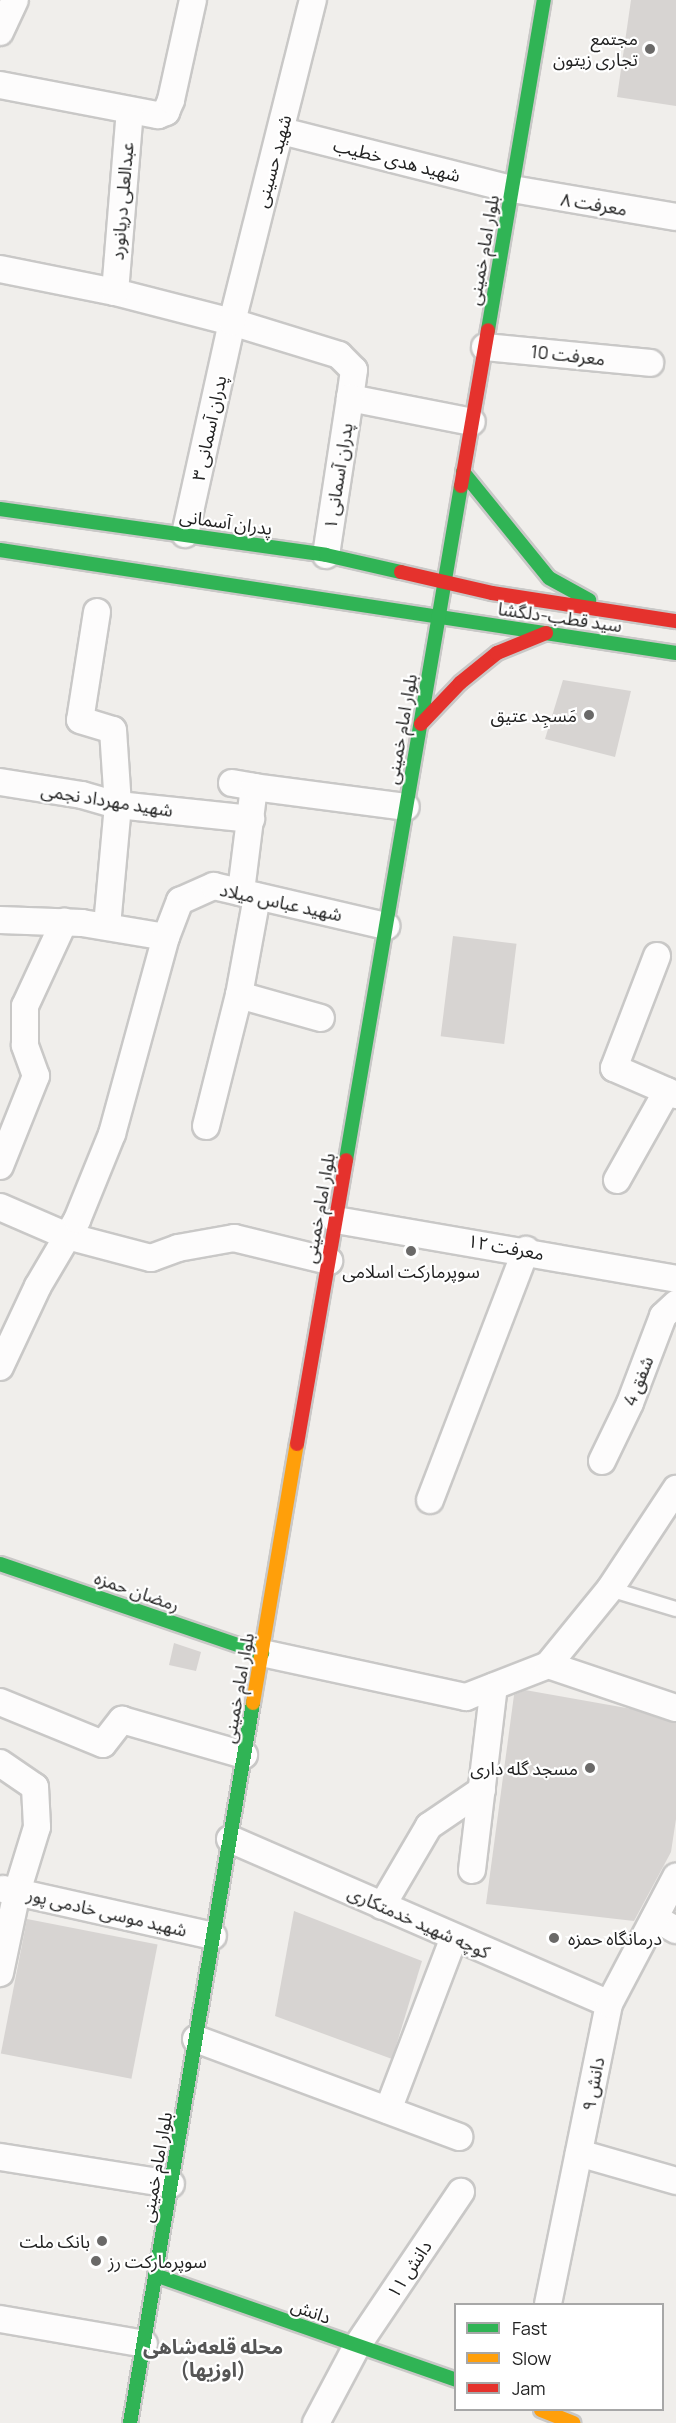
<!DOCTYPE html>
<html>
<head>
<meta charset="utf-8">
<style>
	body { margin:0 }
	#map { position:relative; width:676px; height:2423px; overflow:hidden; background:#f0eeeb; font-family:Manrope,"Noto Sans Arabic",sans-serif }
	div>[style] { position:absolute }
	.building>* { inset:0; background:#d7d4d2; transform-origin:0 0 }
	.roads { filter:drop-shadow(2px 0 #c9c8c7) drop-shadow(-2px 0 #c9c8c7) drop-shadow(0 2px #c9c8c7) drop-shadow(0 -2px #c9c8c7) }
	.lane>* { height:14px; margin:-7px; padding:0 7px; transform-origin:7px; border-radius:7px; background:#fdfcfc }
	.street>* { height:26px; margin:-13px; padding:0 13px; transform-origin:13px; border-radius:13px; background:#fdfcfc }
	.fast>* { height:14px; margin:-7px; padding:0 7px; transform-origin:7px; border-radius:7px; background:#30b455 }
	.slow>* { height:14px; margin:-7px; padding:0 7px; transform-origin:7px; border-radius:7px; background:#ff9f0a }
	.jam>* { height:14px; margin:-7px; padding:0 7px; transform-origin:7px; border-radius:7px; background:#e5322d }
	.dots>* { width:16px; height:16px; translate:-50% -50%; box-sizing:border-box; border:3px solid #fff; border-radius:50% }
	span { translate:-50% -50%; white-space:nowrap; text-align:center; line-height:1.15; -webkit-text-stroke:4.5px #fff; paint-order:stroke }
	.poi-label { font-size:18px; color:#222 }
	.right { translate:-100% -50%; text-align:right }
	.left { translate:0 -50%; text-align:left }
	.street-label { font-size:18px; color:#222 }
	.neighbourhood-label { font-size:20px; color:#555; font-weight:700 }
	.legend { position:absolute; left:454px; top:2303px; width:210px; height:108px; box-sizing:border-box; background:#fff; border:2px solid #a7a7a7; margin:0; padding:8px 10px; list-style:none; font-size:18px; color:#222 }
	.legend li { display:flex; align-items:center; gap:12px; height:30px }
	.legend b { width:30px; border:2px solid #a7a7a7 }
</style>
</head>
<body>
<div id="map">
	<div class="building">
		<i style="clip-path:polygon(631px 0,676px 0,676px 106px,617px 97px)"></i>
		<i style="clip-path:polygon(563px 680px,631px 691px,615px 757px,545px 739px)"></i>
		<i style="left:453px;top:936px;width:64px;height:101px;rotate:7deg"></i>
		<i style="clip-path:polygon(174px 1643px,201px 1652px,196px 1671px,169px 1665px)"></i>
		<i style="clip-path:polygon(525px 1690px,632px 1709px,676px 1723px,676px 1819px,671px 1852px,634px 1921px,486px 1904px,514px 1695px)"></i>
		<i style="clip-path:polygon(294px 1911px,422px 1961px,392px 2059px,275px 2016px)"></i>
		<i style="left:27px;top:1919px;width:133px;height:137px;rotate:11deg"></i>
	</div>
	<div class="roads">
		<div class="lane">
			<i style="left:610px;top:1589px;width:69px;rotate:16.9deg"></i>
		</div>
		<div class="street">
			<i style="left:0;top:32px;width:35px;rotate:-65deg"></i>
			<i style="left:0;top:85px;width:161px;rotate:10.8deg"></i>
			<i style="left:158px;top:115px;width:9px;rotate:-21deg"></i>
			<i style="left:166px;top:112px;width:13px;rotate:-67deg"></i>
			<i style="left:171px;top:100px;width:102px;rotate:-77.6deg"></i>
			<i style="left:282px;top:131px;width:237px;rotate:14.2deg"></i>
			<i style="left:512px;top:189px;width:166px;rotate:9.7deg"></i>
			<i style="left:0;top:269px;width:117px;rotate:11.3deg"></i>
			<i style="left:115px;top:292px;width:121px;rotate:14.4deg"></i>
			<i style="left:232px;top:322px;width:112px;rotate:17.1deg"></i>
			<i style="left:339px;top:355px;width:21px;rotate:45deg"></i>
			<i style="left:354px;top:370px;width:28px;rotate:98deg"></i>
			<i style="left:350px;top:398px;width:124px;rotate:11.1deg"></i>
			<i style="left:115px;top:292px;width:182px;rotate:-85.3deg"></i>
			<i style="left:485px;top:347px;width:166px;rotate:5.5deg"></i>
			<i style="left:185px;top:534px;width:217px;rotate:-77.5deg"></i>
			<i style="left:232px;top:322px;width:332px;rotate:-75.9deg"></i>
			<i style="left:326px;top:555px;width:159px;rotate:-81.3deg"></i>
			<i style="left:97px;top:612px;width:109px;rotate:98.9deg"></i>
			<i style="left:80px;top:720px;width:34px;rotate:17deg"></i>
			<i style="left:113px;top:730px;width:75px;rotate:86.2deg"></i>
			<i style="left:118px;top:805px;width:122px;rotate:95.2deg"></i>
			<i style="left:0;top:782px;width:83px;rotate:9deg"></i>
			<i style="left:82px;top:795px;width:37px;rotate:16deg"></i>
			<i style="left:118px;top:805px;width:134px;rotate:6deg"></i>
			<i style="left:232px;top:783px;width:22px;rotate:10deg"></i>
			<i style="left:254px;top:787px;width:106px;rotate:97.1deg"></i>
			<i style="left:254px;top:787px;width:153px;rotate:7.5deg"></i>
			<i style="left:0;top:920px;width:82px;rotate:2.1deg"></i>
			<i style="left:82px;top:923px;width:85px;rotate:9.5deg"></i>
			<i style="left:657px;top:956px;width:120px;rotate:111deg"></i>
			<i style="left:614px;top:1068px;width:68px;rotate:23.5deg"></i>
			<i style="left:239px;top:995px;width:85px;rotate:15.7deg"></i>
			<i style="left:206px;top:1126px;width:135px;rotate:-75.9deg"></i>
			<i style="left:239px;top:995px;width:100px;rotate:-79.6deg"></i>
			<i style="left:0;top:1166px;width:97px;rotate:-68.2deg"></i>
			<i style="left:36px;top:1076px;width:33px;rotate:-110deg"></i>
			<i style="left:25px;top:1045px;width:39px;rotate:-90deg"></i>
			<i style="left:25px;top:1006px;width:93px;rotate:-65.1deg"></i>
			<i style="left:617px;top:1180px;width:102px;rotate:-60.7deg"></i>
			<i style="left:0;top:1207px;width:73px;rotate:23.4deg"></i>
			<i style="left:67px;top:1236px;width:87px;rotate:14.7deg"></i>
			<i style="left:151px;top:1258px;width:29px;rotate:-20deg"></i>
			<i style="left:178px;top:1248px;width:57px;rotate:-10.1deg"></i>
			<i style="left:234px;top:1238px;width:98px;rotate:13.6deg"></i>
			<i style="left:336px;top:1220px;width:345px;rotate:9.8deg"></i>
			<i style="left:0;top:1367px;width:89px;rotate:-64.9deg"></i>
			<i style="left:38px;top:1286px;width:77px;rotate:-59.4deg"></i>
			<i style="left:77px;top:1220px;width:93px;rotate:-67.9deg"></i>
			<i style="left:112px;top:1134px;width:204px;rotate:-74.7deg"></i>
			<i style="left:166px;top:937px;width:39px;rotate:-69deg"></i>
			<i style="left:180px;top:901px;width:37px;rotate:-24deg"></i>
			<i style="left:214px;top:886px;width:177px;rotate:13.1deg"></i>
			<i style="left:602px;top:1461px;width:64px;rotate:-64.2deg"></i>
			<i style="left:630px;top:1403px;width:93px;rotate:-69.2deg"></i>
			<i style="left:663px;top:1316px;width:18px;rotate:-43deg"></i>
			<i style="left:430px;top:1500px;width:268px;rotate:-69deg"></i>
			<i style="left:262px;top:1653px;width:209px;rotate:12.2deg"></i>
			<i style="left:466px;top:1697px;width:88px;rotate:-21.3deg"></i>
			<i style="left:548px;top:1665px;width:98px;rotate:-50.8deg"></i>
			<i style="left:610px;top:1589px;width:120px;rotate:-56.6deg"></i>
			<i style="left:548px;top:1665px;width:135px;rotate:18.6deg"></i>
			<i style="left:0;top:1702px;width:111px;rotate:22.2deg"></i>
			<i style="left:103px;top:1744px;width:31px;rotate:-52deg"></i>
			<i style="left:122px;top:1720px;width:127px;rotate:16deg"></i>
			<i style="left:0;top:1763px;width:42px;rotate:34.4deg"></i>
			<i style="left:35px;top:1787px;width:40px;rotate:87.1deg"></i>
			<i style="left:37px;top:1827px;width:68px;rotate:107.1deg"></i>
			<i style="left:17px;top:1892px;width:83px;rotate:101.9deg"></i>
			<i style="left:230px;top:1839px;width:413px;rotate:23.5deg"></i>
			<i style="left:472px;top:1870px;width:185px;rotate:-83.2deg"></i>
			<i style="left:3px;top:1889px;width:215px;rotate:12.6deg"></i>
			<i style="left:382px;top:1906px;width:93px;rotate:-59.6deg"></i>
			<i style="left:429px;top:1826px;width:64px;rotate:-34.2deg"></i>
			<i style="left:655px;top:1918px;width:24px;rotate:30deg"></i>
			<i style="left:196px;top:2039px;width:281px;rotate:20.4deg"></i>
			<i style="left:388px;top:2110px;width:185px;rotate:-69.1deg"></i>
			<i style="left:579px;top:2153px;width:101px;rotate:16.1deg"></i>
			<i style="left:0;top:2157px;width:173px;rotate:9deg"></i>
			<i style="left:548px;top:2304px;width:306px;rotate:-78.5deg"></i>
			<i style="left:609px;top:2004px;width:144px;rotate:-62.2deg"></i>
			<i style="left:0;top:2319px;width:146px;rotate:9.8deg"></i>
			<i style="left:316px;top:2423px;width:87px;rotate:-62deg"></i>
			<i style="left:357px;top:2346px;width:186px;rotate:-56deg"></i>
		</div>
		<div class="fast">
			<i style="left:488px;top:330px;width:335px;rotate:-80.4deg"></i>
			<i style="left:463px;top:472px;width:136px;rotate:50.9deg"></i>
			<i style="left:549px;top:578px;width:46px;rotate:28.8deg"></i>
			<i style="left:0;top:509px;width:329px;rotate:8deg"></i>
			<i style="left:326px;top:555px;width:77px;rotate:12.8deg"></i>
			<i style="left:0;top:550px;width:684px;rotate:8.66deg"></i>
			<i style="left:346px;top:1160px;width:684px;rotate:-80.32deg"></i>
			<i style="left:0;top:1564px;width:277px;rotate:18.8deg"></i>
			<i style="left:155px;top:2275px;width:319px;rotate:19.2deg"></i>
			<i style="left:130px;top:2423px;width:730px;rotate:-80.31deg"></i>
		</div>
		<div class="slow">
			<i style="left:253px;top:1703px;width:263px;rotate:-80.4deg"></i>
			<i style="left:541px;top:2410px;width:35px;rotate:22deg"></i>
		</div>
		<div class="jam">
			<i style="left:461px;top:486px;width:158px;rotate:-80.2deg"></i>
			<i style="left:401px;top:572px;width:93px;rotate:13deg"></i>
			<i style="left:492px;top:593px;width:186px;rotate:8.7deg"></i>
			<i style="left:421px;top:724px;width:57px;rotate:-46.4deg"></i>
			<i style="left:460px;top:683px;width:48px;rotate:-39deg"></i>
			<i style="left:497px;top:653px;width:53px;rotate:-22.2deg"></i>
			<i style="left:297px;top:1444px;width:288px;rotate:-80.2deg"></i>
		</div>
	</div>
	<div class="dots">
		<i style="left:650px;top:49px;background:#6a6968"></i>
		<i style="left:589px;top:715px;background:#6a6968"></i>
		<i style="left:411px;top:1251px;background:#6a6968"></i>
		<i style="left:590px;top:1768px;background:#6a6968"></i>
		<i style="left:554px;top:1938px;background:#6a6968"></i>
		<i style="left:102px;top:2241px;background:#6a6968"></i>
		<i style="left:96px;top:2261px;background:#6a6968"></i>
	</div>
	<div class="poi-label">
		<span class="right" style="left:638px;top:49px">مجتمع<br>تجاری زیتون</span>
		<span class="right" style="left:577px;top:715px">مَسجِد عتیق</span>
		<span style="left:411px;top:1271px">سوپرمارکت اسلامی</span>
		<span class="right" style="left:578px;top:1768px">مسجد گله داری</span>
		<span class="left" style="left:568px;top:1938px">درمانگاه حمزه</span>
		<span class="right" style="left:90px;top:2241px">بانک ملت</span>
		<span class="left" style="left:108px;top:2261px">سوپرمارکت رز</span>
	</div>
	<div class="street-label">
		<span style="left:397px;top:160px;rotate:14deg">شهید هدی خطیب</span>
		<span style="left:273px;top:161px;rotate:-75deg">شهید حسینی</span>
		<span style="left:122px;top:201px;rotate:-85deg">عبدالعلی دریانورد</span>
		<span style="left:594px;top:204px;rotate:9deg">معرفت ۸</span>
		<span style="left:483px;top:250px;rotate:-80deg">بلوار امام خمینی</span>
		<span style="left:568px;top:355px;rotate:6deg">معرفت 10</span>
		<span style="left:209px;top:428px;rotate:-78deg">پدران آسمانی ۳</span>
		<span style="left:338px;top:476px;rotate:-81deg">پدران آسمانی ۱</span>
		<span style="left:226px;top:522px;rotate:8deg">پدران آسمانی</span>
		<span style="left:560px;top:617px;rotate:8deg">سید قطب-دلگشا</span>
		<span style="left:401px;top:729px;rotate:-80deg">بلوار امام خمینی</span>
		<span style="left:107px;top:800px;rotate:9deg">شهید مهرداد نجمی</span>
		<span style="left:281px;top:902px;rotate:12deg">شهید عباس میلاد</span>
		<span style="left:319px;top:1208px;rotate:-80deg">بلوار امام خمینی</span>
		<span style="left:506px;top:1247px;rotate:10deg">معرفت ۱۲</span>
		<span style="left:638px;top:1381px;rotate:-68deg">شفق 4</span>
		<span style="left:137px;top:1591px;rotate:19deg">رمضان حمزه</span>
		<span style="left:238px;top:1688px;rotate:-80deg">بلوار امام خمینی</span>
		<span style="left:107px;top:1912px;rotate:13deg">شهید موسی خادمی پور</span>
		<span style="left:419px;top:1922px;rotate:24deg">کوچه شهید خدمتکاری</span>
		<span style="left:593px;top:2084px;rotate:-79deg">دانش ۹</span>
		<span style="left:156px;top:2167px;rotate:-80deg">بلوار امام خمینی</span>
		<span style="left:409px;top:2269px;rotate:-56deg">دانش ۱۱</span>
		<span style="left:311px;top:2311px;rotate:20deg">دانش</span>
	</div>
	<div class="neighbourhood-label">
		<span style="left:213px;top:2358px">محله قلعه‌شاهی<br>(اوزیها)</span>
	</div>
	<ul class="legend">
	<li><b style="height:8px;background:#30b455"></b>Fast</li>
	<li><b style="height:8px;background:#ff9f0a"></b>Slow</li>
	<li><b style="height:8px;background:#e5322d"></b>Jam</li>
	</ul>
</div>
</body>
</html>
